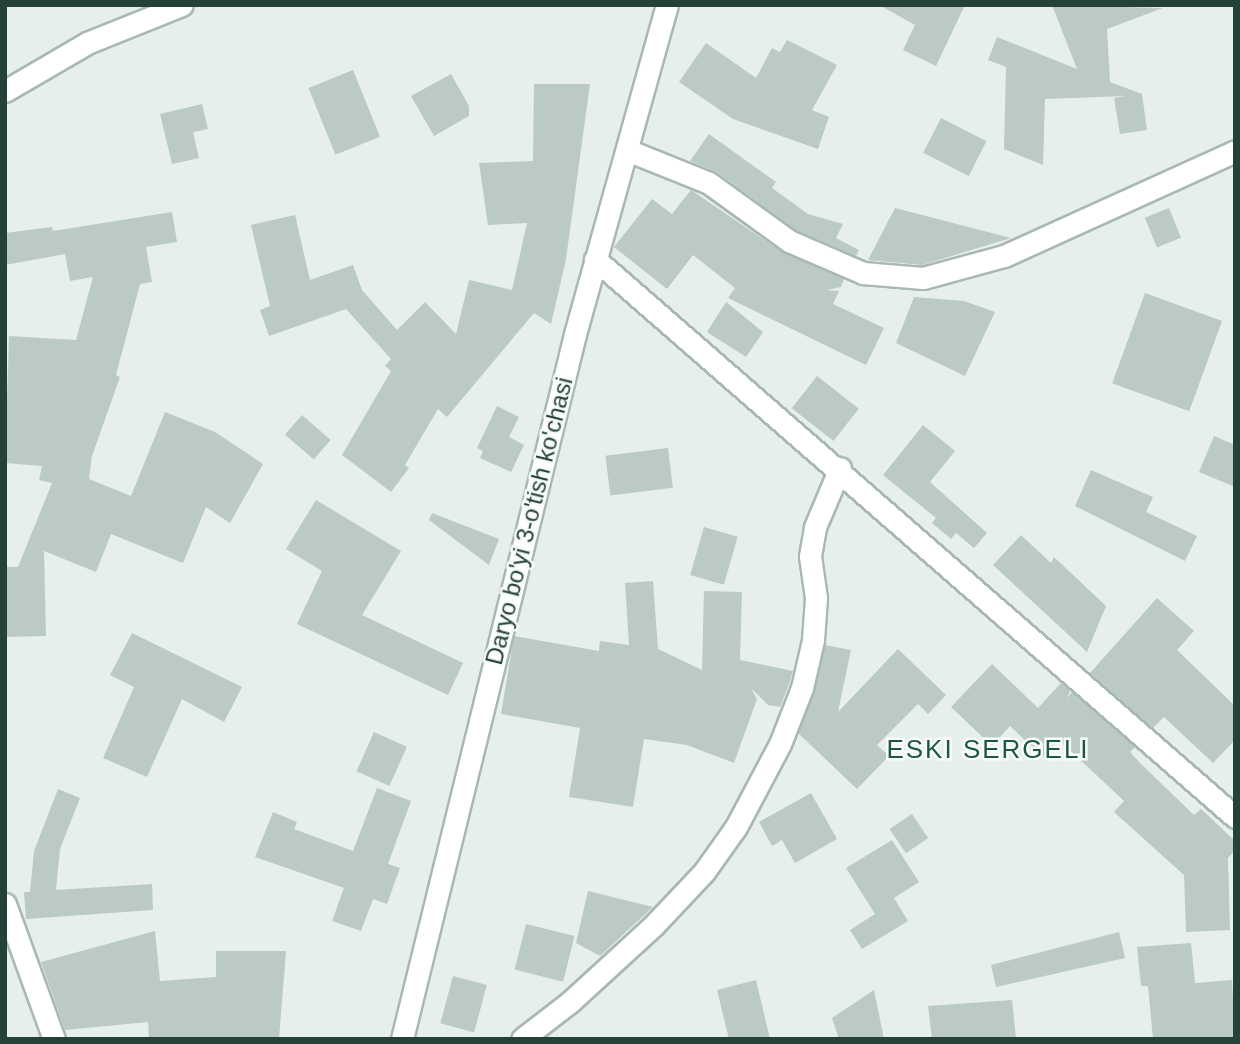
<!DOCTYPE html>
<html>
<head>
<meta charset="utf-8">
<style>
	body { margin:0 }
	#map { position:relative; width:1240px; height:1044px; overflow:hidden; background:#e6efeb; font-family:Arial,sans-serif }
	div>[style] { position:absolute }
	.building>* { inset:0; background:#bbcac4; transform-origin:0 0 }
	.roads { filter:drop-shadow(2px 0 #a8b8b2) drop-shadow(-2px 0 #a8b8b2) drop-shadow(0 2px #a8b8b2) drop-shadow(0 -2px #a8b8b2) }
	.street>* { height:21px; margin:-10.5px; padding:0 10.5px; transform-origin:10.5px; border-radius:10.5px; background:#fff }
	span { translate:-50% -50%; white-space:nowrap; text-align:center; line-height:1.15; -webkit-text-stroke:5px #f7fbf9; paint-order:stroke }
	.street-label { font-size:24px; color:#24423a }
	.neighbourhood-label { font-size:26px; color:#1f5548; letter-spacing:2px }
	.frame { position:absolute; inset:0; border:7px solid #24423a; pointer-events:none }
</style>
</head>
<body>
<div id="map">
	<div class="building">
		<i style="clip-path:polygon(879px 5px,965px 5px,936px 66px,903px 50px,915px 25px)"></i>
		<i style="clip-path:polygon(1052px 5px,1163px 8px,1107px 29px,1110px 82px,1142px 94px,1147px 130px,1120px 134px,1114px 98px,1126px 96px,1045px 99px,1043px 165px,1004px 149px,1006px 67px,988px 60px,997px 37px,1077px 69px)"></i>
		<i style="clip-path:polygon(787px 40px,837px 65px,812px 110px,829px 117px,818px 149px,733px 119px,679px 82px,706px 43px,756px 78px,772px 48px,780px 52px)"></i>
		<i style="left:353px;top:70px;width:72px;height:48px;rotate:68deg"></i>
		<i style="clip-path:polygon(451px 74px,469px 106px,469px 116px,434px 136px,411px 96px)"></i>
		<i style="clip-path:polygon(534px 84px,590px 84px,566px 259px,551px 324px,534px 313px,447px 417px,438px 409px,405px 465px,409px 468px,391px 492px,342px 455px,391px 371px,385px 366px,391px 359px,346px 309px,269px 336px,260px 310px,270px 306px,251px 225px,295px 215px,310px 280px,353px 265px,362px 290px,397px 330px,425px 302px,456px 334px,469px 280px,512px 290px,527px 223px,488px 225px,479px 163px,533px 161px)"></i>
		<i style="clip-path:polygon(202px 104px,208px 129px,193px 132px,199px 158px,172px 164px,160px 114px)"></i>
		<i style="left:941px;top:118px;width:51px;height:39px;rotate:27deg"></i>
		<i style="clip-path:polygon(709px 134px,776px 182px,772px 188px,808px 214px,843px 224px,836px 238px,859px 250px,856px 256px,796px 230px,717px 172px,690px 161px)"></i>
		<i style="clip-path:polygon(691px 190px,782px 252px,844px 279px,841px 287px,827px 290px,839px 291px,833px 304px,884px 328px,866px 365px,728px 298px,735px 288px,693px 255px,667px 289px,614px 247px,652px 199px,672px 214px)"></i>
		<i style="clip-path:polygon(895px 208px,1011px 238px,922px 265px,868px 260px)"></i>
		<i style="left:1169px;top:208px;width:32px;height:26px;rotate:68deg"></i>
		<i style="clip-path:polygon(172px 212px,177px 242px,146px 247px,152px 282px,140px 284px,116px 375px,120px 377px,92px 456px,89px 479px,131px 496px,165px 412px,215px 432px,263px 464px,230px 523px,206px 507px,183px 563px,111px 534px,96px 572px,44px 551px,46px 636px,5px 637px,5px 567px,18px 567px,52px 483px,39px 480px,42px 466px,5px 463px,9px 336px,76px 340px,93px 277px,70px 281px,65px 254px,5px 265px,5px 233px,52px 227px,53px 231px)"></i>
		<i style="left:1145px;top:293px;width:82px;height:96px;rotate:20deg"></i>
		<i style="clip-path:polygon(914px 297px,964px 301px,995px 312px,965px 376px,896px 343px)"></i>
		<i style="clip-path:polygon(726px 302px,763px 332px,746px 357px,707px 332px)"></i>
		<i style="left:817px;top:376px;width:53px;height:41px;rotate:38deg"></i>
		<i style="clip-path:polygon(497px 406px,519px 417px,509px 437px,524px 445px,511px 472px,480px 458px,483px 451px,477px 448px)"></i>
		<i style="left:302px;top:415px;width:38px;height:26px;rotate:41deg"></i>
		<i style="clip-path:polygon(923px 425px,955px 451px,930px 482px,987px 533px,974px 548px,956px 533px,951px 539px,932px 523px,936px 518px,883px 475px)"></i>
		<i style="clip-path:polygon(1214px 436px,1235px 445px,1235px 487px,1199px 472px)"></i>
		<i style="left:668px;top:448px;width:40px;height:63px;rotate:83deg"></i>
		<i style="clip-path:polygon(1091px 470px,1153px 497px,1146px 512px,1197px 536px,1185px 561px,1075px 506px)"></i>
		<i style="clip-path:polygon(316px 500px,401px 551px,362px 615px,463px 663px,448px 695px,297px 624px,322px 571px,286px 549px)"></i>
		<i style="clip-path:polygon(432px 513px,499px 539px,489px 565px,429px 520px)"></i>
		<i style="left:704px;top:527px;width:35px;height:50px;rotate:16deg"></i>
		<i style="clip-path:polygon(1021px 535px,1051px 563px,1054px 557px,1106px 606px,1087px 652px,993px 565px)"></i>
		<i style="clip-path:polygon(653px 581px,658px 649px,702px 670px,704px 591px,742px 592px,740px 660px,793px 671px,789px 684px,780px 707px,768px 705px,751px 688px,757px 699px,734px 763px,687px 745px,644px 739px,633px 807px,569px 797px,580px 728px,501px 714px,514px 636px,599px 651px,600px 641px,629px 645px,625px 583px)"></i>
		<i style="clip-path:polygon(1157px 598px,1194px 631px,1177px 650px,1235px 706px,1235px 740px,1213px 763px,1164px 717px,1153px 728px,1090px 673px)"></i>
		<i style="clip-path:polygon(132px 633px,242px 687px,224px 722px,182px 699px,147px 777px,103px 758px,134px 687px,110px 675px)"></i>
		<i style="clip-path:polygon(825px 645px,851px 650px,838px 712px,898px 649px,946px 695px,928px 714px,918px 704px,877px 745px,889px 756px,857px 789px,798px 733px)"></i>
		<i style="clip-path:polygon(992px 664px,1038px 708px,1061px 683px,1070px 691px,1067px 698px,1072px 692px,1135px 747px,1130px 752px,1141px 764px,1194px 815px,1201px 809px,1235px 841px,1235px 850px,1228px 858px,1230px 930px,1186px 932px,1184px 875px,1114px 812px,1124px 801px,1059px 740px,1043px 757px,1010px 726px,992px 746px,951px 707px)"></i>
		<i style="left:374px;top:732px;width:36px;height:43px;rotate:24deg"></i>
		<i style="clip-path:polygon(377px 788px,411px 801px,388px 864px,400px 868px,387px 904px,373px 899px,361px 931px,332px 921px,344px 888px,255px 857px,273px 812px,297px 822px,294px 829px,353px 851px)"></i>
		<i style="clip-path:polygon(58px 789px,80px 798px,60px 849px,56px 890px,152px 884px,153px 910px,26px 919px,24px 892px,30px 892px,34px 851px)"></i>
		<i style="clip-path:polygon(811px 793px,837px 839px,795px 863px,782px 840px,772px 846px,759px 822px)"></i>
		<i style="left:912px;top:814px;width:29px;height:27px;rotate:56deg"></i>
		<i style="clip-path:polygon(892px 840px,919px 882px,894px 898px,908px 921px,862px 949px,850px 930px,875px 914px,846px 868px)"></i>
		<i style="clip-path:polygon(588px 891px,653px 907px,600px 956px,576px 943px)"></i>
		<i style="left:526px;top:924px;width:50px;height:47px;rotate:14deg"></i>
		<i style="clip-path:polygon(155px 931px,160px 981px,216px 977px,216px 951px,286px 951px,279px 1039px,149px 1039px,148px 1022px,65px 1030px,41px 962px)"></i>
		<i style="clip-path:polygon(1119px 932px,1125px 958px,996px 987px,991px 965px)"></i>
		<i style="clip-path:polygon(1191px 943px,1195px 983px,1232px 980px,1235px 1039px,1153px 1039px,1148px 986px,1141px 986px,1137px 947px)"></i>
		<i style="left:453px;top:976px;width:35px;height:49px;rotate:15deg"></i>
		<i style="clip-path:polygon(756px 980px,770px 1039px,729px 1039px,717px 990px)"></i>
		<i style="clip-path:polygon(874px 990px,884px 1039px,839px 1039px,832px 1018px)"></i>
		<i style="clip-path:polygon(1012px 1000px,1016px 1039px,932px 1039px,928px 1006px)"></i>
	</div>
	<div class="roads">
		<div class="street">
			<i style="left:5px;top:91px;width:95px;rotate:-30.3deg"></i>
			<i style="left:87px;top:43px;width:102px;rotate:-21.8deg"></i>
			<i style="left:627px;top:150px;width:88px;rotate:21.9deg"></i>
			<i style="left:709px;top:183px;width:99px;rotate:35.9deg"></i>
			<i style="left:789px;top:241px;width:81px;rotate:23.4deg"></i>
			<i style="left:863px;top:273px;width:60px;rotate:4.8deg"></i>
			<i style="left:923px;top:278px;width:84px;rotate:-15.2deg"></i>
			<i style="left:1004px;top:256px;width:254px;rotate:-24.4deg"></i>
			<i style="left:595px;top:259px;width:849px;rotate:41.08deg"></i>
			<i style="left:5px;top:904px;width:144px;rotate:70.1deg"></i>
			<i style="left:402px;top:1039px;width:726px;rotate:-76.21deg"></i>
			<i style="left:575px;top:334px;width:342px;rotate:-74.4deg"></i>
			<i style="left:522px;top:1039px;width:61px;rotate:-37.6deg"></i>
			<i style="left:570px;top:1002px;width:114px;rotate:-42.5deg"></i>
			<i style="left:654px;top:925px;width:73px;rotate:-46.7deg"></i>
			<i style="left:704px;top:872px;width:55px;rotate:-54.6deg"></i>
			<i style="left:736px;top:827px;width:94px;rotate:-62.1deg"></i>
			<i style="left:780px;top:744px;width:60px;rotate:-68.6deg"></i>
			<i style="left:802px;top:688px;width:49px;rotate:-77.1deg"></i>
			<i style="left:813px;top:640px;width:42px;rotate:-85.9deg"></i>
			<i style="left:816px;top:598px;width:42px;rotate:-98.1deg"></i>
			<i style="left:810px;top:556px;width:29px;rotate:-80deg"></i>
			<i style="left:815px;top:527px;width:64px;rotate:-67deg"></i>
		</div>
	</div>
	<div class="street-label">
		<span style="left:529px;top:521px;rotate:-76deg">Daryo bo'yi 3-o'tish ko'chasi</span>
	</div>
	<div class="neighbourhood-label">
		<span style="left:988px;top:750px">ESKI SERGELI</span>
	</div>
	<div class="frame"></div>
</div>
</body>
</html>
